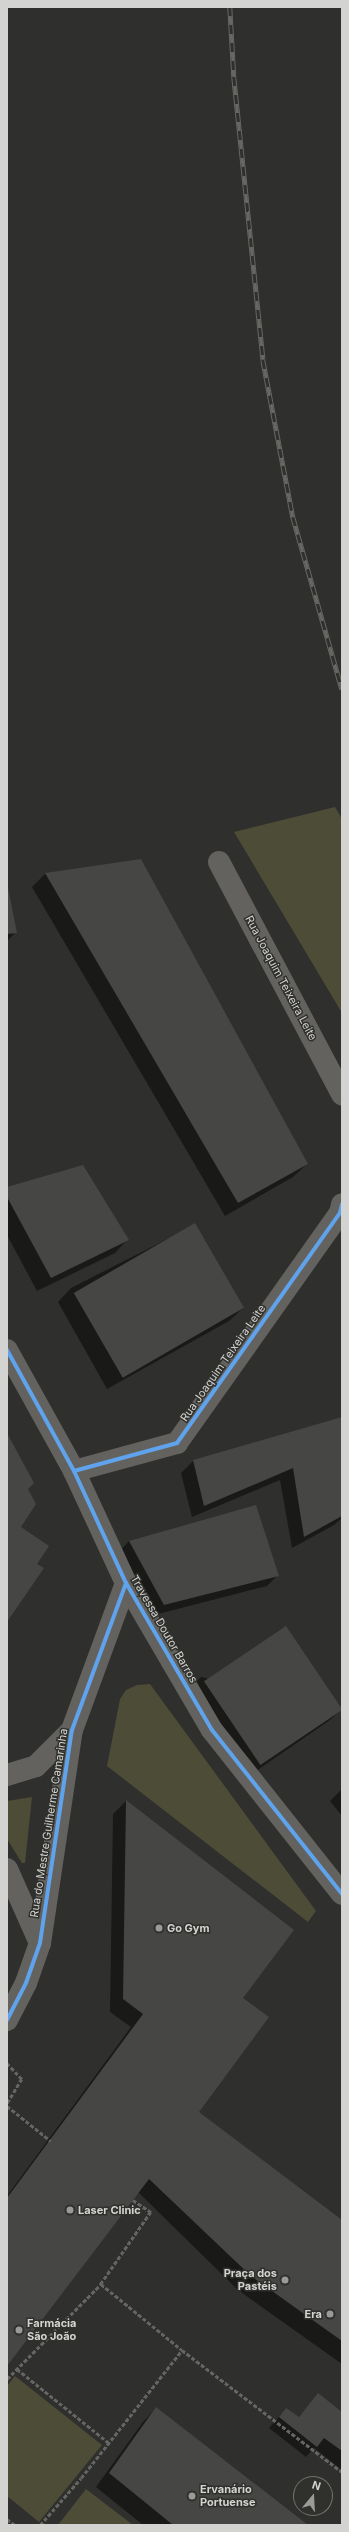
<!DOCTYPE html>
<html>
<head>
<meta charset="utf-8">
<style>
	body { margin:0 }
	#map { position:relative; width:349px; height:2532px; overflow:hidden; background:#2f2f2e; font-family:Inter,sans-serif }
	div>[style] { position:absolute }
	.green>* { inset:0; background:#4d4c36 }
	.shadow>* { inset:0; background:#0007 }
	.building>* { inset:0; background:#464645; transform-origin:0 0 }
	.path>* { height:2.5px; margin-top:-1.25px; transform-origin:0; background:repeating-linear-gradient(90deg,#656563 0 4px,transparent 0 6px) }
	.minor>* { height:22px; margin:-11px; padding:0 11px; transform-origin:11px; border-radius:11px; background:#63625e }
	.rail>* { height:4.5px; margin-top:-2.25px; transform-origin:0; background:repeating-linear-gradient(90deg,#30302d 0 9px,#676764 0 18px); box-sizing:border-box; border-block:1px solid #676764 }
	.cycleway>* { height:4px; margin:-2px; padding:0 2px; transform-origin:2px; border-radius:2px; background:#60a3ed }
	.dots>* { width:11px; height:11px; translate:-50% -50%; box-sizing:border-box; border:2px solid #30302d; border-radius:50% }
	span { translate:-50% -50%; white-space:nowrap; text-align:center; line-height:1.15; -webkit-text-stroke:3px #30302d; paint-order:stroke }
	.street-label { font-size:11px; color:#d3d3d1 }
	.poi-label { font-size:11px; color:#d3d3d1; font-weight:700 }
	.left { translate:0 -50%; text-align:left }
	.right { translate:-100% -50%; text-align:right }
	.frame { position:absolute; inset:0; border:8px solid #d3d3d1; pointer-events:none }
	.north { position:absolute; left:293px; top:2476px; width:40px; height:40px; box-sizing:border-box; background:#30302d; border:1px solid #71716f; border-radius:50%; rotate:18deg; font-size:11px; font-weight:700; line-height:16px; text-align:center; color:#d3d3d1 }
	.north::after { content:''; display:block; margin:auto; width:14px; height:18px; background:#9a9a98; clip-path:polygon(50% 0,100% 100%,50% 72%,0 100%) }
</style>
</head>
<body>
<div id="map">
	<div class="green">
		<i style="clip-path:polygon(335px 807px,342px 819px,342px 1013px,234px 832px)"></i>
		<i style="clip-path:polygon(150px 1684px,316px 1911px,308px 1922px,107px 1766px,120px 1699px,126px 1690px,137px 1685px)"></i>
		<i style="clip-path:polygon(32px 1797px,25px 1863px,22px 1863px,7px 1839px,7px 1801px)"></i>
		<i style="clip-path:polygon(15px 2376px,102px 2445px,39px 2522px,7px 2496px,7px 2386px)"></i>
		<i style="clip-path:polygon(86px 2489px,133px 2525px,58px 2525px)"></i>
	</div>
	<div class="shadow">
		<i style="clip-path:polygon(141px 860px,307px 1164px,293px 1177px,225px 1216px,32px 887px,45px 874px)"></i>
		<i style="clip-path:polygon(7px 884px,16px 932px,7px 941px)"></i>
		<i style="clip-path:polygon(7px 1188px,128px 1239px,115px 1253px,37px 1291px,7px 1235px)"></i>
		<i style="clip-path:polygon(195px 1225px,243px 1308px,229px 1321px,107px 1389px,58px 1302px,71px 1288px)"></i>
		<i style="clip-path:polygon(342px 1418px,342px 1518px,334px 1525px,292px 1548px,280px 1480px,192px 1517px,181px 1473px,193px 1461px)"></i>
		<i style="clip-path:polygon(129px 1541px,278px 1575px,267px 1586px,154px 1615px,119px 1552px)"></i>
		<i style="clip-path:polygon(201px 1677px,341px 1710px,330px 1720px,249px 1776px,191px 1687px)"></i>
		<i style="clip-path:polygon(342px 1789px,342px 1816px,330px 1801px)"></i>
		<i style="clip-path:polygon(126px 1801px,292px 1930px,242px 1998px,190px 2121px,342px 2222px,342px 2364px,238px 2290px,137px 2191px,7px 2365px,7px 2196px,131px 2027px,110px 2012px,113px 1814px)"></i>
		<i style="clip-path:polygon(318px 2395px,342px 2414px,342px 2470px,314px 2448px,306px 2457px,269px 2428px,286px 2409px,298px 2418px)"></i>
		<i style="clip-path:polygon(156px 2408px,306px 2525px,143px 2525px,96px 2487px,143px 2422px)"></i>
	</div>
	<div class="building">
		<i style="clip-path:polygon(141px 859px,308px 1164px,238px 1203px,45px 873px)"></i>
		<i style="clip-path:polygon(7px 882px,17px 933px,7px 934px)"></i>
		<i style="clip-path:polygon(83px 1165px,129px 1240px,51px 1278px,7px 1197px,7px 1187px)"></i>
		<i style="left:195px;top:1223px;width:98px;height:140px;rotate:60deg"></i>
		<i style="clip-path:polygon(342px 1417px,342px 1516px,304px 1537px,293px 1468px,204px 1506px,193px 1460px)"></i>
		<i style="clip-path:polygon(7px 1433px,34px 1483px,28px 1489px,36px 1504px,21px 1527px,49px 1546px,37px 1564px,44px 1568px,7px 1622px)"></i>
		<i style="clip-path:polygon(256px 1505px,279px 1576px,164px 1605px,129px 1541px)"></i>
		<i style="left:286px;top:1626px;width:101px;height:99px;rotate:56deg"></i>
		<i style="clip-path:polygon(126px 1800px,294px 1930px,243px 1998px,269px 2017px,199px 2112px,342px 2220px,342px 2341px,251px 2276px,149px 2179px,7px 2366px,7px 2198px,143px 2014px,123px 1999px)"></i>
		<i style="clip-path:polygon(318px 2393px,342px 2412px,342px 2451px,324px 2438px,317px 2447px,279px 2417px,286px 2408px,299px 2417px)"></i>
		<i style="clip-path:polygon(156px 2407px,308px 2525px,173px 2525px,109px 2473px)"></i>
	</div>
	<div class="path">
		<i style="left:7px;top:2063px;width:22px;rotate:47deg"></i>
		<i style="left:22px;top:2079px;width:29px;rotate:121deg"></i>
		<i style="left:7px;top:2106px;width:56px;rotate:38.5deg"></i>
		<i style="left:133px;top:2200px;width:22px;rotate:34deg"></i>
		<i style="left:151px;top:2212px;width:88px;rotate:124.8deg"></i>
		<i style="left:101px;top:2284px;width:104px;rotate:39.2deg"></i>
		<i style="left:182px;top:2350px;width:201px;rotate:37.3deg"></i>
		<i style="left:17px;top:2369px;width:118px;rotate:38.8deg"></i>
		<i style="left:7px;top:2379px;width:134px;rotate:-45.3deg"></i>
		<i style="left:7px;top:2519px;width:10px;rotate:37deg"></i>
		<i style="left:40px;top:2525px;width:62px;rotate:-48.9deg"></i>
		<i style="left:81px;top:2478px;width:163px;rotate:-51.7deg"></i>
	</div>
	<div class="minor">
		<i style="left:219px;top:862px;width:263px;rotate:62.1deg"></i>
		<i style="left:7px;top:1350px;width:138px;rotate:61deg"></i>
		<i style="left:74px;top:1471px;width:123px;rotate:65.1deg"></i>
		<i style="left:126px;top:1583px;width:170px;rotate:59.7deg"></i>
		<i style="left:212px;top:1730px;width:209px;rotate:51.6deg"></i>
		<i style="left:74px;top:1471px;width:107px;rotate:-15.2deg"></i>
		<i style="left:177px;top:1443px;width:282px;rotate:-54.7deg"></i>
		<i style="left:340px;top:1213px;width:9px;rotate:-77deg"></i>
		<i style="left:7px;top:1775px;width:30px;rotate:-17deg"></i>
		<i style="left:36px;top:1766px;width:51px;rotate:-45deg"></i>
		<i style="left:7px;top:1869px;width:81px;rotate:66deg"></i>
		<i style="left:7px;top:2020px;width:42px;rotate:-62.8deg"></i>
		<i style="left:26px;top:1983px;width:42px;rotate:-70.7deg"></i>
		<i style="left:40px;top:1943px;width:215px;rotate:-81.5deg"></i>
		<i style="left:72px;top:1730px;width:157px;rotate:-69.8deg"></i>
	</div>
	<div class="rail">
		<i style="left:230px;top:7px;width:70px;rotate:86.7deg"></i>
		<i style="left:234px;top:77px;width:284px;rotate:84.1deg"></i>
		<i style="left:263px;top:360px;width:160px;rotate:79.2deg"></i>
		<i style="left:293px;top:517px;width:179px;rotate:74.1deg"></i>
	</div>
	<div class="cycleway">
		<i style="left:7px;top:1350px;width:138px;rotate:61deg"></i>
		<i style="left:74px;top:1471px;width:123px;rotate:65.1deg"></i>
		<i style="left:126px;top:1583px;width:170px;rotate:59.7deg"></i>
		<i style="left:212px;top:1730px;width:209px;rotate:51.6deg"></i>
		<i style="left:74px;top:1471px;width:107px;rotate:-15.2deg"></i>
		<i style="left:177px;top:1443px;width:282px;rotate:-54.7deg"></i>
		<i style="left:340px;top:1213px;width:9px;rotate:-77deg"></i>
		<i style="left:7px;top:2020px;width:42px;rotate:-62.8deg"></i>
		<i style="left:26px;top:1983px;width:42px;rotate:-70.7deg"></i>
		<i style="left:40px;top:1943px;width:215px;rotate:-81.5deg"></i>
		<i style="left:72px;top:1730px;width:157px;rotate:-69.8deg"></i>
	</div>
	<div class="dots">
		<i style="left:159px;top:1928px;background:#9a9a98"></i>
		<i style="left:70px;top:2210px;background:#9a9a98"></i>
		<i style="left:285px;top:2280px;background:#9a9a98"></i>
		<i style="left:330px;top:2314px;background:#9a9a98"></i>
		<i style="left:19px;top:2330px;background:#9a9a98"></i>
		<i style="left:192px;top:2496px;background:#9a9a98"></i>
	</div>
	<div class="street-label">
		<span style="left:281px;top:978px;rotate:62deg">Rua Joaquim Teixeira Leite</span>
		<span style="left:223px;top:1363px;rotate:-55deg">Rua Joaquim Teixeira Leite</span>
		<span style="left:164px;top:1629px;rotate:60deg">Travessa Doutor Barros</span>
		<span style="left:49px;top:1823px;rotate:-81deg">Rua do Mestre Guilherme Camarinha</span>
	</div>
	<div class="poi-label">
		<span class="left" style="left:167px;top:1928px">Go Gym</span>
		<span class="left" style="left:78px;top:2210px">Laser Clinic</span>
		<span class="right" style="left:277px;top:2280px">Praça dos<br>Pastéis</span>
		<span class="right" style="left:322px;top:2314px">Era</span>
		<span class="left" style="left:27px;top:2330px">Farmácia<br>São João</span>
		<span class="left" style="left:200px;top:2496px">Ervanário<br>Portuense</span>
	</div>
	<div class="frame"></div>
	<div class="north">N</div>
</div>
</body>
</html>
